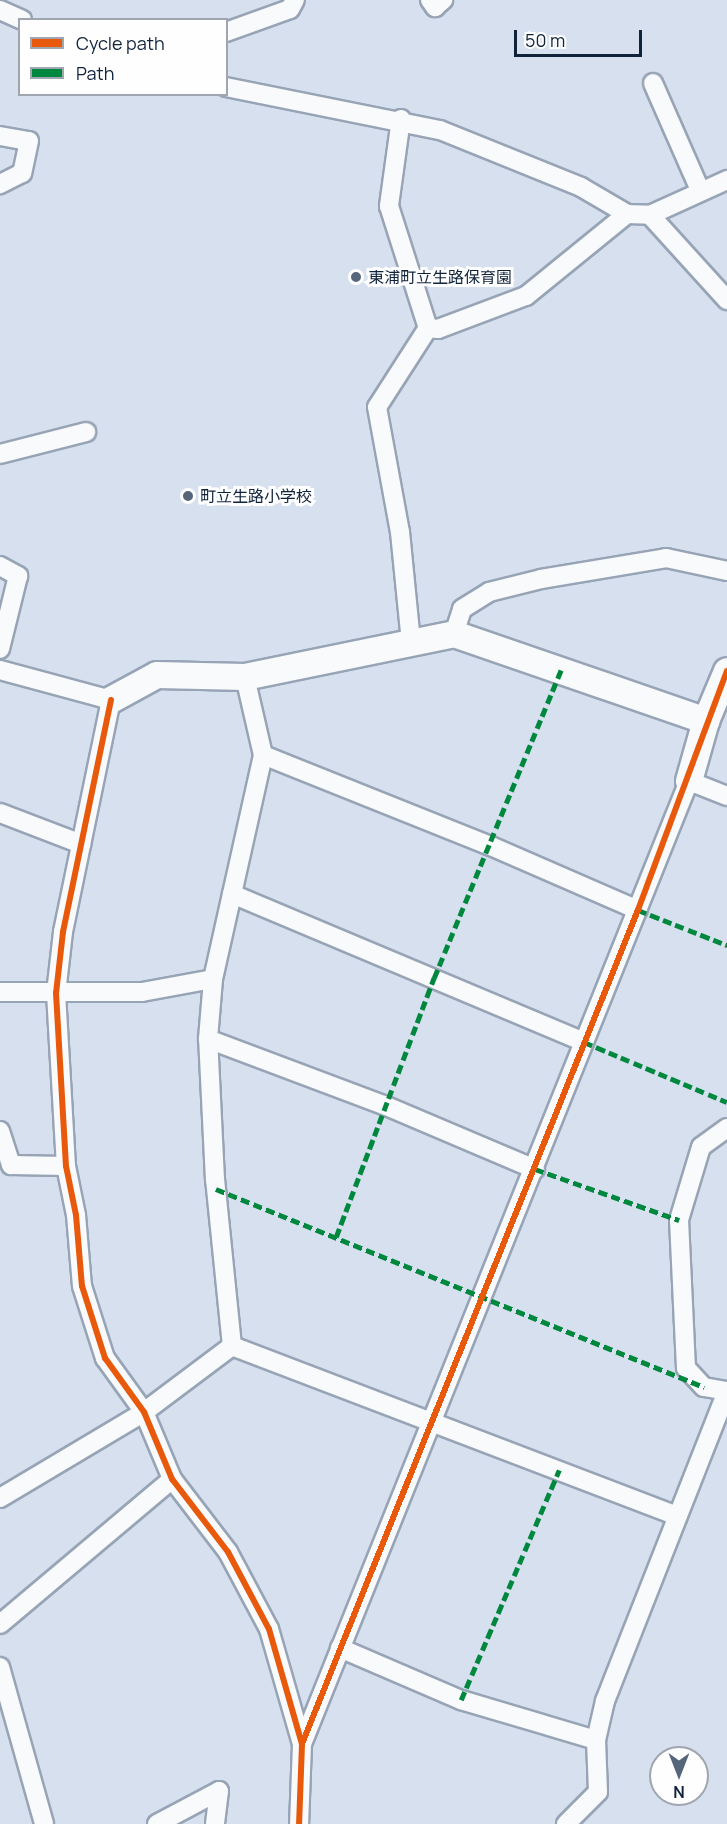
<!DOCTYPE html>
<html>
<head>
<meta charset="utf-8">
<style>
	body { margin:0 }
	#map { position:relative; width:727px; height:1824px; overflow:hidden; background:#d6e0ee; font-family:Manrope,"Noto Sans JP",sans-serif }
	div>[style] { position:absolute }
	.roads { filter:drop-shadow(2px 0 #97a4b6) drop-shadow(-2px 0 #97a4b6) drop-shadow(0 2px #97a4b6) drop-shadow(0 -2px #97a4b6) }
	.street>* { height:18px; margin:-9px; padding:0 9px; transform-origin:9px; border-radius:9px; background:#f9fafc }
	.secondary>* { height:26px; margin:-13px; padding:0 13px; transform-origin:13px; border-radius:13px; background:#f9fafc }
	.quiet>* { height:4.5px; margin-top:-2.25px; transform-origin:0; background:repeating-linear-gradient(90deg,#00873e 0 9px,transparent 0 13.5px) }
	.cycleway>* { height:6px; margin:-3px; padding:0 3px; transform-origin:3px; border-radius:3px; background:#e8590c }
	.dots>* { width:16px; height:16px; translate:-50% -50%; box-sizing:border-box; border:3px solid #fefefe; border-radius:50% }
	span { translate:-50% -50%; white-space:nowrap; text-align:center; line-height:1.15; -webkit-text-stroke:6px #fefefe; paint-order:stroke }
	.poi-label { font-size:16px; color:#10233b }
	.left { translate:0 -50%; text-align:left }
	.legend { position:absolute; left:18px; top:18px; width:210px; height:78px; box-sizing:border-box; background:#fefefe; border:2px solid #9fa6b0; margin:0; padding:8px 10px; list-style:none; font-size:18px; color:#10233b }
	.legend li { display:flex; align-items:center; gap:12px; height:30px }
	.legend b { width:30px; border:2px solid #9fa6b0 }
	.north { position:absolute; left:649px; top:1746px; width:60px; height:60px; box-sizing:border-box; background:#fefefe; border:2px solid #9fa6b0; border-radius:50%; rotate:180deg; font-size:16px; font-weight:700; line-height:24px; text-align:center; color:#10233b }
	.north::after { content:''; display:block; margin:auto; width:21px; height:27px; background:#55657a; clip-path:polygon(50% 0,100% 100%,50% 72%,0 100%) }
	.scale { position:absolute; left:514px; top:30px; width:128px; height:27px; box-sizing:border-box; border:3px solid #10233b; border-top:0; padding-left:8px; font-size:18px; line-height:21px; white-space:nowrap; color:#10233b; -webkit-text-stroke:4px #fefefe; paint-order:stroke }
</style>
</head>
<body>
<div id="map">
	<div class="roads">
		<div class="street">
			<i style="left:430px;top:0;width:9px;rotate:54deg"></i>
			<i style="left:435px;top:7px;width:11px;rotate:-41deg"></i>
			<i style="left:0;top:10px;width:24px;rotate:24deg"></i>
			<i style="left:226px;top:32px;width:68px;rotate:-19.8deg"></i>
			<i style="left:290px;top:9px;width:10px;rotate:-61deg"></i>
			<i style="left:653px;top:83px;width:117px;rotate:66.3deg"></i>
			<i style="left:226px;top:87px;width:218px;rotate:11.4deg"></i>
			<i style="left:440px;top:130px;width:152px;rotate:22deg"></i>
			<i style="left:581px;top:187px;width:53px;rotate:30.4deg"></i>
			<i style="left:627px;top:214px;width:23px;rotate:2deg"></i>
			<i style="left:650px;top:215px;width:85px;rotate:-24.4deg"></i>
			<i style="left:401px;top:119px;width:88px;rotate:97.9deg"></i>
			<i style="left:389px;top:206px;width:128px;rotate:72.3deg"></i>
			<i style="left:428px;top:328px;width:94px;rotate:122.8deg"></i>
			<i style="left:377px;top:407px;width:127px;rotate:79.6deg"></i>
			<i style="left:400px;top:532px;width:111px;rotate:84.3deg"></i>
			<i style="left:0;top:136px;width:29px;rotate:10deg"></i>
			<i style="left:29px;top:141px;width:33px;rotate:102deg"></i>
			<i style="left:22px;top:173px;width:25px;rotate:153deg"></i>
			<i style="left:650px;top:215px;width:115px;rotate:47.8deg"></i>
			<i style="left:428px;top:328px;width:10px;rotate:6deg"></i>
			<i style="left:438px;top:329px;width:94px;rotate:-20.6deg"></i>
			<i style="left:526px;top:296px;width:130px;rotate:-39.1deg"></i>
			<i style="left:0;top:454px;width:89px;rotate:-14.3deg"></i>
			<i style="left:0;top:566px;width:21px;rotate:29deg"></i>
			<i style="left:18px;top:576px;width:75px;rotate:103.9deg"></i>
			<i style="left:454px;top:634px;width:26px;rotate:-72deg"></i>
			<i style="left:462px;top:609px;width:32px;rotate:-32deg"></i>
			<i style="left:489px;top:592px;width:54px;rotate:-14deg"></i>
			<i style="left:541px;top:579px;width:127px;rotate:-9.5deg"></i>
			<i style="left:666px;top:558px;width:62px;rotate:12deg"></i>
			<i style="left:0;top:670px;width:115px;rotate:15.1deg"></i>
			<i style="left:111px;top:700px;width:237px;rotate:101.7deg"></i>
			<i style="left:63px;top:932px;width:61px;rotate:96.5deg"></i>
			<i style="left:56px;top:993px;width:173px;rotate:86.7deg"></i>
			<i style="left:66px;top:1166px;width:50px;rotate:78.5deg"></i>
			<i style="left:76px;top:1215px;width:71px;rotate:85.2deg"></i>
			<i style="left:82px;top:1286px;width:76px;rotate:72.3deg"></i>
			<i style="left:105px;top:1358px;width:67px;rotate:54.2deg"></i>
			<i style="left:144px;top:1412px;width:73px;rotate:67.3deg"></i>
			<i style="left:172px;top:1479px;width:92px;rotate:52.5deg"></i>
			<i style="left:228px;top:1552px;width:87px;rotate:62deg"></i>
			<i style="left:269px;top:1629px;width:120px;rotate:74deg"></i>
			<i style="left:302px;top:1744px;width:80px;rotate:92.1deg"></i>
			<i style="left:263px;top:755px;width:245px;rotate:21.8deg"></i>
			<i style="left:491px;top:846px;width:160px;rotate:23.5deg"></i>
			<i style="left:0;top:813px;width:87px;rotate:20.9deg"></i>
			<i style="left:232px;top:894px;width:382px;rotate:22.8deg"></i>
			<i style="left:0;top:992px;width:142px"></i>
			<i style="left:142px;top:992px;width:72px;rotate:-10.4deg"></i>
			<i style="left:208px;top:1039px;width:188px;rotate:20.6deg"></i>
			<i style="left:384px;top:1105px;width:164px;rotate:23deg"></i>
			<i style="left:727px;top:1128px;width:32px;rotate:144deg"></i>
			<i style="left:701px;top:1147px;width:76px;rotate:106.8deg"></i>
			<i style="left:679px;top:1220px;width:148px;rotate:87.3deg"></i>
			<i style="left:686px;top:1368px;width:26px;rotate:47deg"></i>
			<i style="left:704px;top:1387px;width:23px;rotate:10deg"></i>
			<i style="left:0;top:1131px;width:36px;rotate:72deg"></i>
			<i style="left:11px;top:1165px;width:55px;rotate:1deg"></i>
			<i style="left:232px;top:1346px;width:167px;rotate:-95.8deg"></i>
			<i style="left:215px;top:1180px;width:141px;rotate:-92.8deg"></i>
			<i style="left:208px;top:1039px;width:60px;rotate:-85.2deg"></i>
			<i style="left:213px;top:979px;width:230px;rotate:-77.4deg"></i>
			<i style="left:263px;top:755px;width:80px;rotate:-103deg"></i>
			<i style="left:232px;top:1346px;width:477px;rotate:20.9deg"></i>
			<i style="left:0;top:1498px;width:168px;rotate:-30.8deg"></i>
			<i style="left:144px;top:1412px;width:110px;rotate:-36.9deg"></i>
			<i style="left:0;top:1624px;width:225px;rotate:-40.1deg"></i>
			<i style="left:340px;top:1648px;width:132px;rotate:23.3deg"></i>
			<i style="left:461px;top:1700px;width:141px;rotate:16.5deg"></i>
			<i style="left:0;top:1667px;width:163px;rotate:74.3deg"></i>
			<i style="left:302px;top:1744px;width:1038px;rotate:-68.11deg"></i>
			<i style="left:689px;top:781px;width:41px;rotate:21.5deg"></i>
			<i style="left:157px;top:1824px;width:70px;rotate:-28deg"></i>
			<i style="left:219px;top:1791px;width:33px;rotate:97deg"></i>
			<i style="left:566px;top:1824px;width:45px;rotate:-45deg"></i>
			<i style="left:598px;top:1792px;width:52px;rotate:-92.2deg"></i>
			<i style="left:596px;top:1740px;width:40px;rotate:-77deg"></i>
			<i style="left:605px;top:1701px;width:333px;rotate:-68.5deg"></i>
		</div>
		<div class="secondary">
			<i style="left:111px;top:700px;width:52px;rotate:-28.5deg"></i>
			<i style="left:157px;top:675px;width:88px;rotate:1.3deg"></i>
			<i style="left:245px;top:677px;width:213px;rotate:-11.6deg"></i>
			<i style="left:454px;top:634px;width:267px;rotate:19deg"></i>
			<i style="left:689px;top:781px;width:62px;rotate:-74.2deg"></i>
			<i style="left:706px;top:721px;width:54px;rotate:-67.2deg"></i>
		</div>
	</div>
	<div class="quiet">
		<i style="left:638px;top:910px;width:96px;rotate:21.5deg"></i>
		<i style="left:584px;top:1042px;width:155px;rotate:22.8deg"></i>
		<i style="left:535px;top:1169px;width:153px;rotate:19.5deg"></i>
		<i style="left:216px;top:1189px;width:527px;rotate:22.08deg"></i>
		<i style="left:336px;top:1237px;width:277px;rotate:-69.3deg"></i>
		<i style="left:434px;top:978px;width:333px;rotate:-67.6deg"></i>
		<i style="left:461px;top:1700px;width:250px;rotate:-66.9deg"></i>
	</div>
	<div class="cycleway">
		<i style="left:111px;top:700px;width:237px;rotate:101.7deg"></i>
		<i style="left:63px;top:932px;width:61px;rotate:96.5deg"></i>
		<i style="left:56px;top:993px;width:173px;rotate:86.7deg"></i>
		<i style="left:66px;top:1166px;width:50px;rotate:78.5deg"></i>
		<i style="left:76px;top:1215px;width:71px;rotate:85.2deg"></i>
		<i style="left:82px;top:1286px;width:76px;rotate:72.3deg"></i>
		<i style="left:105px;top:1358px;width:67px;rotate:54.2deg"></i>
		<i style="left:144px;top:1412px;width:73px;rotate:67.3deg"></i>
		<i style="left:172px;top:1479px;width:92px;rotate:52.5deg"></i>
		<i style="left:228px;top:1552px;width:87px;rotate:62deg"></i>
		<i style="left:269px;top:1629px;width:120px;rotate:74deg"></i>
		<i style="left:302px;top:1744px;width:80px;rotate:92.1deg"></i>
		<i style="left:302px;top:1744px;width:899px;rotate:-68.06deg"></i>
		<i style="left:638px;top:910px;width:255px;rotate:-69.6deg"></i>
	</div>
	<div class="dots">
		<i style="left:356px;top:277px;background:#55657a"></i>
		<i style="left:188px;top:496px;background:#55657a"></i>
	</div>
	<div class="poi-label">
		<span class="left" style="left:368px;top:277px">東浦町立生路保育園</span>
		<span class="left" style="left:200px;top:496px">町立生路小学校</span>
	</div>
	<ul class="legend">
	<li><b style="height:8px;background:#e8590c"></b>Cycle path</li>
	<li><b style="height:8px;background:#00873e"></b>Path</li>
	</ul>
	<div class="north">N</div>
	<div class="scale">50 m</div>
</div>
</body>
</html>
